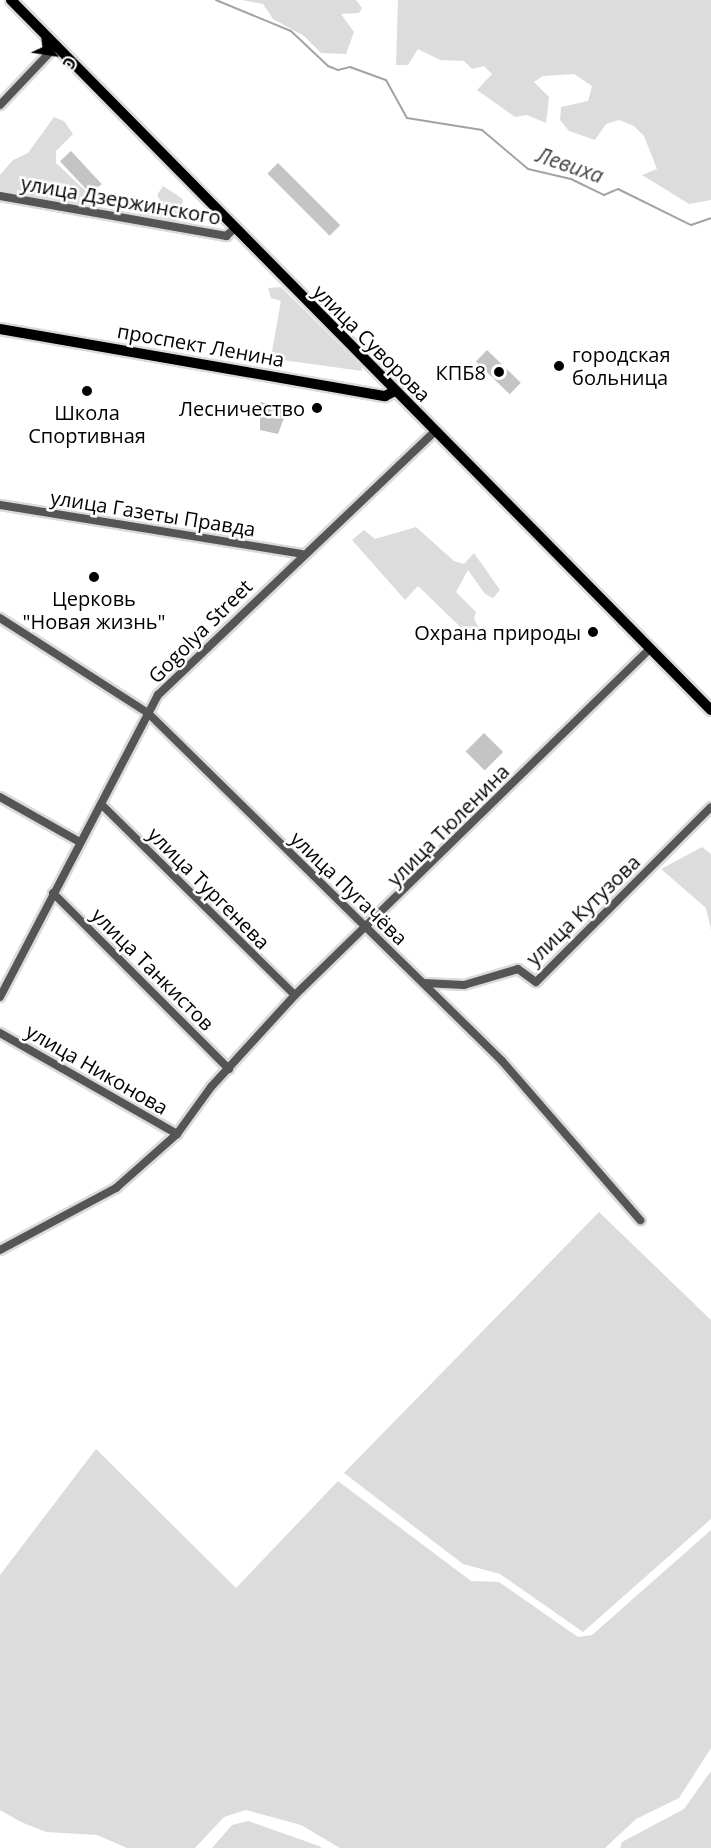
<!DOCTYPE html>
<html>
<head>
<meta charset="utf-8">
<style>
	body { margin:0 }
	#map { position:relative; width:711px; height:1848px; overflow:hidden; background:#fff; font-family:"Open Sans",sans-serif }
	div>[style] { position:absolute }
	.green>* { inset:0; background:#dcdcdc }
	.stream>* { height:2px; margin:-1px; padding:0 1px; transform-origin:1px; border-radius:1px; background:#a3a3a3 }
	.building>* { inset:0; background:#c4c4c4; transform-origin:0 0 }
	.roads { filter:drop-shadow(2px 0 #dbdbdb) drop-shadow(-2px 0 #dbdbdb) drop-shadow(0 2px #dbdbdb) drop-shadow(0 -2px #dbdbdb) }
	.minor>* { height:8px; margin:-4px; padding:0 4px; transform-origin:4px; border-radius:4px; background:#555 }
	.major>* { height:10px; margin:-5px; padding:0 5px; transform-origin:5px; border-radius:5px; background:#000 }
	.dots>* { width:16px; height:16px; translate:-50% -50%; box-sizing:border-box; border:3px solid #fff; border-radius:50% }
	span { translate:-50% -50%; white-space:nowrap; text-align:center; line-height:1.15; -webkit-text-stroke:5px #fff; paint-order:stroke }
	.street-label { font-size:20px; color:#000 }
	.poi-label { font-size:20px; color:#000 }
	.left { translate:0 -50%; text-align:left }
	.right { translate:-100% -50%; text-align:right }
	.water-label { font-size:21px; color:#444; font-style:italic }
	.north { position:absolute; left:24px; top:24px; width:60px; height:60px; -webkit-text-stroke:4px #fff; paint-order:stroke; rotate:120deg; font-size:16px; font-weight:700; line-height:24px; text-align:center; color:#000 }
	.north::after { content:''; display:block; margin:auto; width:21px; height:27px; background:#000; clip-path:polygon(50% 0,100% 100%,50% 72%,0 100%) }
</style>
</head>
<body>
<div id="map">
	<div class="green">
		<i style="clip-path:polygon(242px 0,356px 0,362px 8px,359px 13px,341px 14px,354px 32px,346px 54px,321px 53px,304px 36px,273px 19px,263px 4px)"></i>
		<i style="clip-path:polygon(398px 0,711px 0,711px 200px,689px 204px,642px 175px,657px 169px,644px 136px,634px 126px,619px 120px,606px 124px,595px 140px,569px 131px,560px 120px,561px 107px,588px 101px,592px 86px,574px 74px,543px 76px,534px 82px,549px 97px,546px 123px,527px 115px,515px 117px,477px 90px,492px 74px,484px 66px,472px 69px,464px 61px,440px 60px,418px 49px,408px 65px,396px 65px)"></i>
		<i style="clip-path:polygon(54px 117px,64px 121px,73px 134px,56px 151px,56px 163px,91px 196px,84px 209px,0 194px,0 175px,13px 160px,28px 153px)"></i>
		<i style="clip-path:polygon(163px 186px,183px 199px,178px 225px,139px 217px,141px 206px,164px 207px,157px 195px)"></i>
		<i style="clip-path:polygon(281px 287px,361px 366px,362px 371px,275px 359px,272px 351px,281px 301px,271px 298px,268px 288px)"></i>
		<i style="clip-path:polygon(416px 527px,454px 561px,464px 564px,474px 553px,500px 590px,493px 598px,485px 594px,468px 570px,456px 592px,476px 612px,474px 619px,484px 636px,477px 643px,418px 586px,405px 600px,352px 540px,364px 530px,375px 539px)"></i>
		<i style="clip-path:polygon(702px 847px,711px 854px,711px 930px,706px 908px,661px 869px)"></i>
		<i style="clip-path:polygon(599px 1212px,711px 1320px,711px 1519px,583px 1632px,500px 1574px,463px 1564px,344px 1473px)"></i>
		<i style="clip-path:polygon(96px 1449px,236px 1588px,338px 1481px,471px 1581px,499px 1582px,578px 1637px,592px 1635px,711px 1530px,711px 1748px,679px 1798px,636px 1819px,605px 1848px,340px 1848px,301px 1825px,246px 1810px,224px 1817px,195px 1848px,127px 1848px,97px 1835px,46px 1832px,21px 1822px,0 1810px,0 1575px)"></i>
		<i style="clip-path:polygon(711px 1771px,711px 1848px,620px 1848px,622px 1842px,684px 1809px)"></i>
		<i style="clip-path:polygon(248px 1821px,319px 1846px,322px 1848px,212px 1848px,232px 1825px)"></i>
	</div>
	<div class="stream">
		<i style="left:216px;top:0;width:81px;rotate:22.5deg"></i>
		<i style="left:291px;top:31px;width:51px;rotate:43.4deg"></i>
		<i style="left:328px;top:66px;width:11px;rotate:22deg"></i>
		<i style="left:338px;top:70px;width:12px;rotate:-14deg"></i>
		<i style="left:350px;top:67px;width:38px;rotate:20deg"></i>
		<i style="left:386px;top:80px;width:43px;rotate:61.1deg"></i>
		<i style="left:407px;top:118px;width:76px;rotate:9.1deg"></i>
		<i style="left:482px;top:130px;width:60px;rotate:40.3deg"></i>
		<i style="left:528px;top:169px;width:44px;rotate:13.1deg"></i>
		<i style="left:571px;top:179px;width:37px;rotate:26deg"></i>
		<i style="left:604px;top:195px;width:15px;rotate:-23deg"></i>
		<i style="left:618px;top:189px;width:81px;rotate:26.3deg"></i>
		<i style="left:691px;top:225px;width:21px;rotate:-19deg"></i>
	</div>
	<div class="building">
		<i style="left:71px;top:151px;width:45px;height:15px;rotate:47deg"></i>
		<i style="left:278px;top:163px;width:88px;height:15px;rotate:45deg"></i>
		<i style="left:487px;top:350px;width:47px;height:16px;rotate:44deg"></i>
		<i style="clip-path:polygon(260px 402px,288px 407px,278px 434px,260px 430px)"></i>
		<i style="left:484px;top:733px;width:27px;height:26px;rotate:45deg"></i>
	</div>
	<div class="roads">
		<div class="minor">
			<i style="left:0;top:105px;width:81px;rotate:-46.5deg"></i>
			<i style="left:0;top:196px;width:230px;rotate:10deg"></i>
			<i style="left:226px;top:236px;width:11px;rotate:-41deg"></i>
			<i style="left:0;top:505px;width:305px;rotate:9.2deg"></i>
			<i style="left:0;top:618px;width:176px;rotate:32.7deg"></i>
			<i style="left:148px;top:713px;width:496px;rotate:44.5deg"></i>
			<i style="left:502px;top:1061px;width:211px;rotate:49deg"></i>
			<i style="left:0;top:797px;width:92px;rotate:29.4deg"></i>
			<i style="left:101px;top:804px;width:272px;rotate:44.6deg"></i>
			<i style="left:53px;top:893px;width:249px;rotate:45deg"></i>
			<i style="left:424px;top:983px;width:40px;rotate:2.9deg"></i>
			<i style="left:464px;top:985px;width:56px;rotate:-16.5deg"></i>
			<i style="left:518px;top:969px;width:22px;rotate:36deg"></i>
			<i style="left:536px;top:982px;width:247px;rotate:-45deg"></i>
			<i style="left:0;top:997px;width:341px;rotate:-62.4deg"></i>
			<i style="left:158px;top:695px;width:381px;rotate:-43.6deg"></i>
			<i style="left:0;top:1033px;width:204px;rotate:29.7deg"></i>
			<i style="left:0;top:1250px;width:132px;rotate:-28.1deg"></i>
			<i style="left:116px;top:1188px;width:81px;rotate:-41.5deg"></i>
			<i style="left:177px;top:1134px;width:58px;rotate:-54.1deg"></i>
			<i style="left:211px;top:1087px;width:125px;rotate:-47.6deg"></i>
			<i style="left:295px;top:995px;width:496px;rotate:-44.3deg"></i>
		</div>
		<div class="major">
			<i style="left:11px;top:0;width:997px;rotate:45.41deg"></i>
			<i style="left:0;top:329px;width:391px;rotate:9.9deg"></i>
			<i style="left:385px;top:396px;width:11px;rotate:-27deg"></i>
		</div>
	</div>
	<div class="dots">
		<i style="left:559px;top:366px;background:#000"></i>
		<i style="left:499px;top:372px;background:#000"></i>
		<i style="left:87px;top:391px;background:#000"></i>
		<i style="left:317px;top:408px;background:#000"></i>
		<i style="left:94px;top:577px;background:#000"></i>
		<i style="left:593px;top:632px;background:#000"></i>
	</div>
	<div class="street-label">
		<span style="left:121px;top:200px;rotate:10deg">улица Дзержинского</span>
		<span style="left:372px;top:343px;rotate:45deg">улица Суворова</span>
		<span style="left:201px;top:345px;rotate:10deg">проспект Ленина</span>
		<span style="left:153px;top:513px;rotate:9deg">улица Газеты Правда</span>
		<span style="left:200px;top:631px;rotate:-45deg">Gogolya Street</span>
		<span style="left:448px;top:825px;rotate:-45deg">улица Тюленина</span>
		<span style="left:209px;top:888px;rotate:45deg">улица Тургенева</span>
		<span style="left:349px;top:888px;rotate:44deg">улица Пугачёва</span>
		<span style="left:583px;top:910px;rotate:-44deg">улица Кутузова</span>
		<span style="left:153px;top:969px;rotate:45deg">улица Танкистов</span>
		<span style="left:97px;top:1069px;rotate:30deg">улица Никонова</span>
	</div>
	<div class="poi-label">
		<span class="left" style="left:572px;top:366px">городская<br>больница</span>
		<span class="right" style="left:486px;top:372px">КПБ8</span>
		<span class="right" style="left:305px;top:408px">Лесничество</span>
		<span style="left:87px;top:424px">Школа<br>Спортивная</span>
		<span style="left:94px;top:610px">Церковь<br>"Новая жизнь"</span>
		<span class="right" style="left:581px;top:632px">Охрана природы</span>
	</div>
	<div class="water-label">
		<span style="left:570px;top:165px;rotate:19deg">Левиха</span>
	</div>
	<div class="north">С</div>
</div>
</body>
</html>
